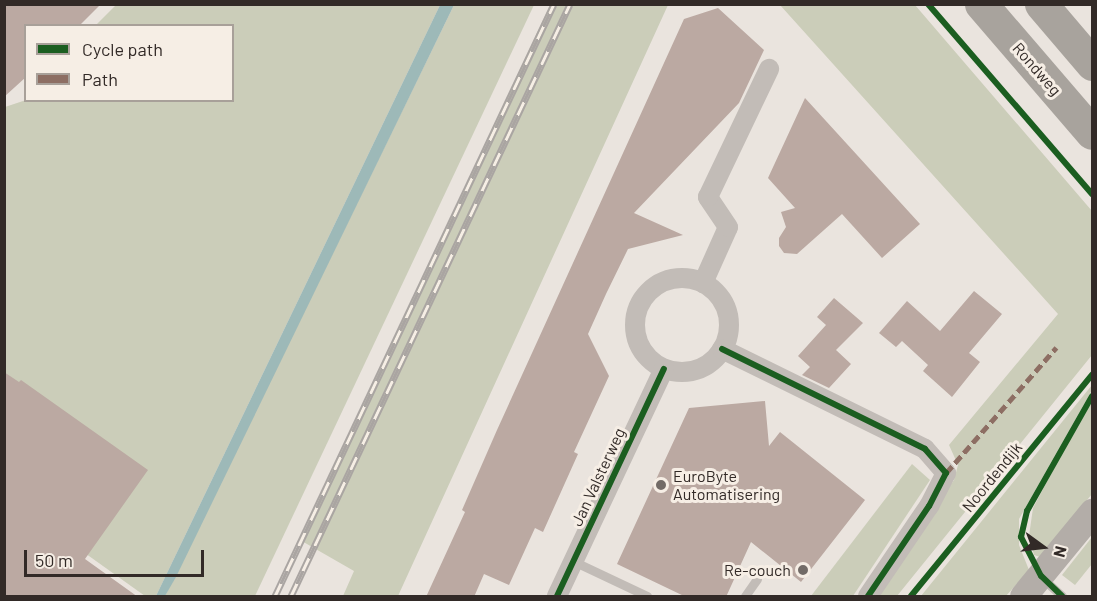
<!DOCTYPE html>
<html>
<head>
<meta charset="utf-8">
<style>
	body { margin:0 }
	#map { position:relative; width:1097px; height:601px; overflow:hidden; background:#eae4de; font-family:Barlow,sans-serif }
	div>[style] { position:absolute }
	.green>* { inset:0; background:#cbcdb9 }
	.water>* { inset:0; background:#9db9b8 }
	.building>* { inset:0; background:#bba9a2 }
	.lane>* { height:9px; margin:-4.5px; padding:0 4.5px; transform-origin:4.5px; border-radius:4.5px; background:#c2bcb7 }
	.street>* { height:20px; margin:-10px; padding:0 10px; transform-origin:10px; border-radius:10px; background:#c2bcb7 }
	.street>.ring { margin:-10px; padding:0; box-sizing:content-box; background:none; border:20px solid #c2bcb7; border-radius:50% }
	.secondary>* { height:27px; margin:-13.5px; padding:0 13.5px; transform-origin:13.5px; border-radius:13.5px; background:#b3ada8 }
	.highway>* { height:33px; margin:-16.5px; padding:0 16.5px; transform-origin:16.5px; border-radius:16.5px; background:#a8a39d }
	.rail>* { height:7px; margin-top:-3.5px; transform-origin:0; background:repeating-linear-gradient(90deg,#f6eee5 0 14px,#aaa5a2 0 28px); box-sizing:border-box; border-block:2px solid #aaa5a2 }
	.quiet>* { height:4.5px; margin-top:-2.25px; transform-origin:0; background:repeating-linear-gradient(90deg,#8d6e63 0 9px,transparent 0 13.5px) }
	.cycleway>* { height:6px; margin:-3px; padding:0 3px; transform-origin:3px; border-radius:3px; background:#1b5e20 }
	.dots>* { width:16px; height:16px; translate:-50% -50%; box-sizing:border-box; border:3px solid #f6eee5; border-radius:50% }
	span { translate:-50% -50%; white-space:nowrap; text-align:center; line-height:1.15; -webkit-text-stroke:6px #f6eee5; paint-order:stroke }
	.street-label { font-size:16px; color:#322a27 }
	.poi-label { font-size:16px; color:#322a27 }
	.left { translate:0 -50%; text-align:left }
	.right { translate:-100% -50%; text-align:right }
	.frame { position:absolute; inset:0; border:6px solid #322a27; pointer-events:none }
	.legend { position:absolute; left:24px; top:24px; width:210px; height:78px; box-sizing:border-box; background:#f6eee5; border:2px solid #a8a099; margin:0; padding:8px 10px; list-style:none; font-size:18px; color:#322a27 }
	.legend li { display:flex; align-items:center; gap:12px; height:30px }
	.legend b { width:30px; border:2px solid #a8a099 }
	.north { position:absolute; left:1013px; top:517px; width:60px; height:60px; -webkit-text-stroke:4px #f6eee5; paint-order:stroke; rotate:105deg; font-size:16px; font-weight:700; line-height:24px; text-align:center; color:#322a27 }
	.north::after { content:''; display:block; margin:auto; width:21px; height:27px; background:#322a27; clip-path:polygon(50% 0,100% 100%,50% 72%,0 100%) }
	.scale { position:absolute; left:24px; top:550px; width:180px; height:27px; box-sizing:border-box; border:3px solid #322a27; border-top:0; padding-left:8px; font-size:18px; line-height:21px; white-space:nowrap; color:#322a27; -webkit-text-stroke:4px #f6eee5; paint-order:stroke }
</style>
</head>
<body>
<div id="map">
	<div class="green">
		<i style="clip-path:polygon(116px 5px,440px 5px,156px 596px,145px 596px,5px 496px,5px 107px,26px 100px,232px 100px,232px 26px,96px 25px)"></i>
		<i style="clip-path:polygon(454px 5px,534px 5px,255px 596px,165px 596px)"></i>
		<i style="clip-path:polygon(550px 5px,668px 5px,398px 596px,343px 596px,354px 571px,300px 540px)"></i>
		<i style="clip-path:polygon(780px 5px,915px 5px,1092px 211px,1092px 355px,897px 596px,873px 596px,954px 480px,958px 465px,949px 445px,1058px 314px)"></i>
		<i style="clip-path:polygon(1092px 385px,1092px 390px,1019px 519px,1019px 545px,1029px 570px,1006px 596px,921px 596px)"></i>
		<i style="clip-path:polygon(1092px 402px,1092px 494px,1040px 557px,1034px 555px,1029px 536px,1033px 508px,1071px 436px)"></i>
		<i style="clip-path:polygon(912px 464px,930px 480px,853px 596px,811px 596px)"></i>
		<i style="clip-path:polygon(1092px 537px,1092px 564px,1075px 585px,1062px 575px)"></i>
	</div>
	<div class="water">
		<i style="clip-path:polygon(440px 5px,454px 5px,176px 577px,165px 596px,156px 596px)"></i>
	</div>
	<div class="building">
		<i style="clip-path:polygon(4px 4px,101px 4px,79px 26px,26px 26px,26px 77px,4px 97px)"></i>
		<i style="clip-path:polygon(718px 8px,764px 50px,739px 103px,634px 213px,683px 235px,628px 249px,606px 294px,588px 334px,609px 376px,574px 452px,578px 454px,543px 532px,535px 528px,509px 585px,484px 574px,474px 597px,426px 597px,465px 512px,462px 510px,497px 430px,684px 19px)"></i>
		<i style="clip-path:polygon(805px 98px,920px 224px,882px 258px,842px 214px,797px 254px,784px 253px,779px 246px,779px 238px,786px 227px,781px 212px,795px 208px,768px 178px)"></i>
		<i style="clip-path:polygon(974px 291px,1002px 314px,969px 353px,980px 362px,952px 397px,923px 371px,928px 365px,902px 341px,896px 347px,879px 333px,907px 301px,940px 331px)"></i>
		<i style="clip-path:polygon(834px 298px,863px 323px,836px 350px,851px 364px,829px 388px,802px 375px,810px 367px,798px 356px,826px 325px,817px 317px)"></i>
		<i style="clip-path:polygon(4px 372px,19px 382px,21px 380px,148px 470px,85px 559px,138px 597px,4px 597px)"></i>
		<i style="clip-path:polygon(765px 401px,769px 446px,780px 432px,865px 500px,801px 582px,751px 542px,726px 597px,686px 597px,617px 564px,689px 408px)"></i>
	</div>
	<div class="lane">
		<i style="left:573px;top:561px;width:82px;rotate:25.3deg"></i>
		<i style="left:1042px;top:578px;width:27px;rotate:42deg"></i>
		<i style="left:745px;top:596px;width:21px;rotate:-55deg"></i>
	</div>
	<div class="street">
		<i class="ring" style="left:635px;top:278px;width:74px;height:74px"></i>
		<i style="left:703px;top:283px;width:61px;rotate:-65.9deg"></i>
		<i style="left:728px;top:227px;width:36px;rotate:-124deg"></i>
		<i style="left:708px;top:197px;width:142px;rotate:-64.5deg"></i>
		<i style="left:722px;top:349px;width:226px;rotate:26.2deg"></i>
		<i style="left:925px;top:449px;width:32px;rotate:49deg"></i>
		<i style="left:946px;top:473px;width:37px;rotate:117deg"></i>
		<i style="left:929px;top:506px;width:109px;rotate:124.1deg"></i>
		<i style="left:557px;top:596px;width:251px;rotate:-64.8deg"></i>
	</div>
	<div class="secondary">
		<i style="left:1023px;top:596px;width:109px;rotate:-50.6deg"></i>
	</div>
	<div class="highway">
		<i style="left:981px;top:4px;width:170px;rotate:49.3deg"></i>
		<i style="left:1041px;top:4px;width:79px;rotate:49.6deg"></i>
	</div>
	<div class="rail">
		<i style="left:275px;top:596px;width:654px;rotate:-64.77deg"></i>
		<i style="left:291px;top:596px;width:654px;rotate:-64.77deg"></i>
	</div>
	<div class="quiet">
		<i style="left:946px;top:473px;width:167px;rotate:-48.7deg"></i>
	</div>
	<div class="cycleway">
		<i style="left:928px;top:4px;width:251px;rotate:49.2deg"></i>
		<i style="left:722px;top:349px;width:226px;rotate:26.2deg"></i>
		<i style="left:925px;top:449px;width:32px;rotate:49deg"></i>
		<i style="left:946px;top:473px;width:37px;rotate:117deg"></i>
		<i style="left:929px;top:506px;width:109px;rotate:124.1deg"></i>
		<i style="left:557px;top:596px;width:251px;rotate:-64.8deg"></i>
		<i style="left:911px;top:596px;width:286px;rotate:-50.7deg"></i>
		<i style="left:1062px;top:596px;width:29px;rotate:-136deg"></i>
		<i style="left:1041px;top:576px;width:44px;rotate:-117.1deg"></i>
		<i style="left:1021px;top:537px;width:27px;rotate:-77deg"></i>
		<i style="left:1027px;top:511px;width:132px;rotate:-60.5deg"></i>
	</div>
	<div class="dots">
		<i style="left:661px;top:485px;background:#726b67"></i>
		<i style="left:803px;top:570px;background:#726b67"></i>
	</div>
	<div class="street-label">
		<span style="left:1037px;top:69px;rotate:49deg">Rondweg</span>
		<span style="left:598px;top:477px;rotate:-65deg">Jan Valsterweg</span>
		<span style="left:992px;top:477px;rotate:-51deg">Noordendijk</span>
	</div>
	<div class="poi-label">
		<span class="left" style="left:673px;top:485px">EuroByte<br>Automatisering</span>
		<span class="right" style="left:791px;top:570px">Re-couch</span>
	</div>
	<div class="frame"></div>
	<ul class="legend">
	<li><b style="height:8px;background:#1b5e20"></b>Cycle path</li>
	<li><b style="height:8px;background:#8d6e63"></b>Path</li>
	</ul>
	<div class="north">N</div>
	<div class="scale">50 m</div>
</div>
</body>
</html>
